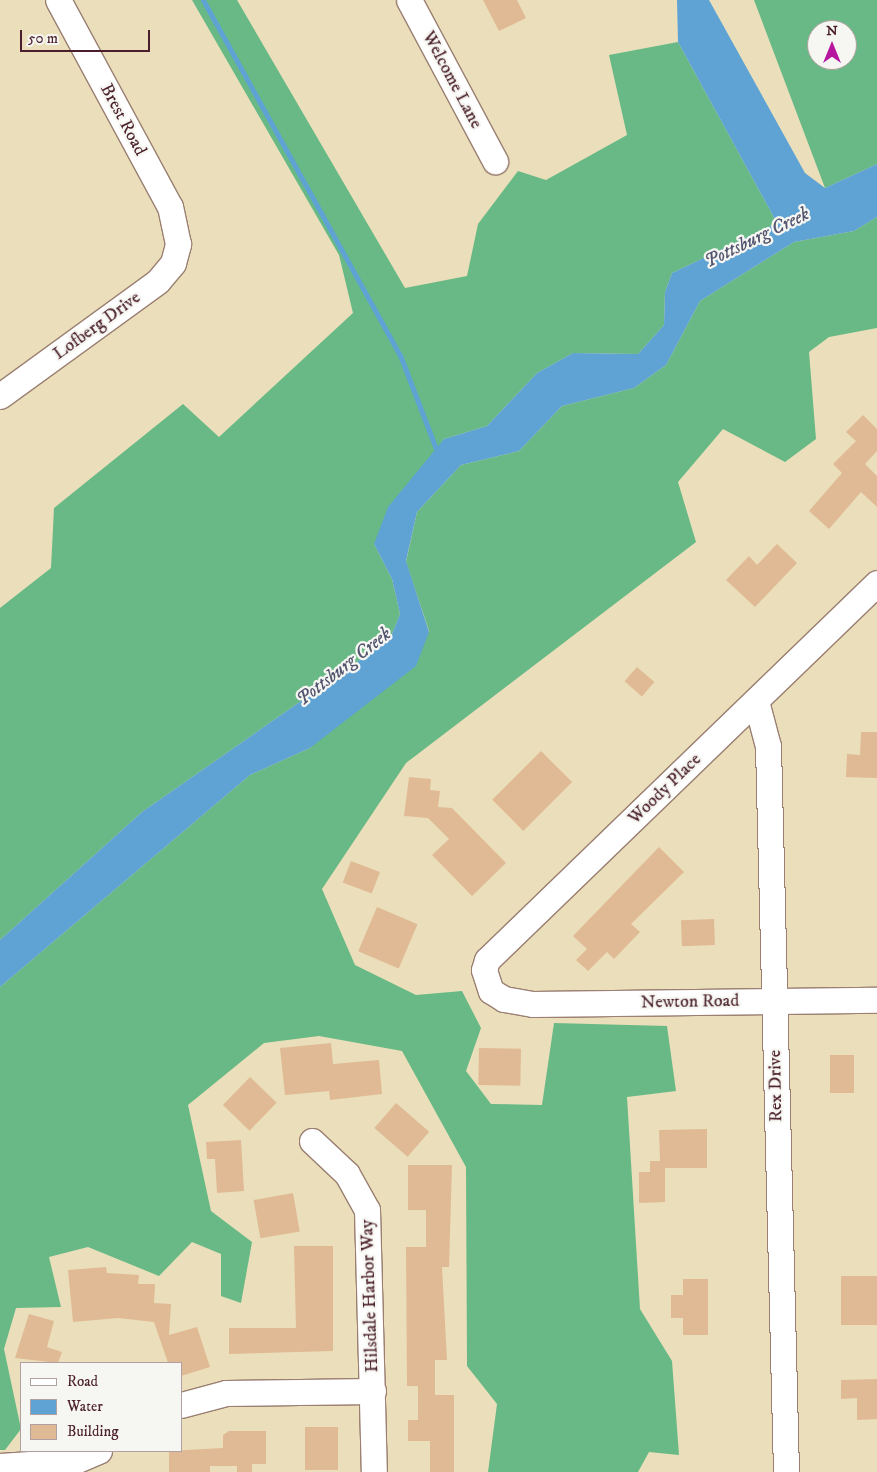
<!DOCTYPE html>
<html>
<head>
<meta charset="utf-8">
<style>
	body { margin:0 }
	#map { position:relative; width:877px; height:1472px; overflow:hidden; background:#eadfba; font-family:"IM FELL DW Pica",serif }
	div>[style] { position:absolute }
	.forest>* { inset:0; background:#68b986 }
	.water>* { inset:0; background:#5fa3d4 }
	.stream>* { height:5px; margin:-2.5px; padding:0 2.5px; transform-origin:2.5px; border-radius:2.5px; background:#5fa3d4 }
	.building>* { inset:0; background:#e0ba94; transform-origin:0 0 }
	.roads { filter:drop-shadow(1px 0 #9a7f72) drop-shadow(-1px 0 #9a7f72) drop-shadow(0 1px #9a7f72) drop-shadow(0 -1px #9a7f72) }
	.minor>* { height:25px; margin:-12.5px; padding:0 12.5px; transform-origin:12.5px; border-radius:12.5px; background:#fff }
	span { translate:-50% -50%; white-space:nowrap; text-align:center; line-height:1.15; -webkit-text-stroke:4.5px #f6f6f2; paint-order:stroke }
	.street-label { font-size:18px; color:#4a1f2b }
	.water-label { font-size:19px; color:#52546f; font-style:italic }
	.legend { position:absolute; left:20px; top:1362px; width:162px; height:90px; box-sizing:border-box; background:#f6f6f2; border:1px solid #b1a0a2; margin:0; padding:6px 9px; list-style:none; font-size:15px; color:#4a1f2b }
	.legend li { display:flex; align-items:center; gap:10px; height:25px }
	.legend b { width:25px; border:1px solid #b1a0a2 }
	.north { position:absolute; left:807px; top:20px; width:50px; height:50px; box-sizing:border-box; background:#f6f6f2; border:1px solid #b1a0a2; border-radius:50%; rotate:0deg; font-size:14px; font-weight:700; line-height:20px; text-align:center; color:#4a1f2b }
	.north::after { content:''; display:block; margin:auto; width:18px; height:22px; background:#b5179e; clip-path:polygon(50% 0,100% 100%,50% 72%,0 100%) }
	.scale { position:absolute; left:20px; top:30px; width:130px; height:22px; box-sizing:border-box; border:2px solid #4a1f2b; border-top:0; padding-left:6px; font-size:15px; line-height:18px; white-space:nowrap; color:#4a1f2b; -webkit-text-stroke:4px #f6f6f2; paint-order:stroke }
</style>
</head>
<body>
<div id="map">
	<div class="forest">
		<i style="clip-path:polygon(192px 0,237px 0,405px 288px,467px 276px,478px 224px,518px 171px,546px 180px,627px 135px,609px 55px,678px 42px,777px 223px,672px 273px,665px 292px,664px 325px,638px 354px,573px 353px,537px 373px,487px 426px,444px 439px,374px 544px,392px 579px,400px 614px,390px 639px,142px 812px,0 940px,0 608px,51px 568px,54px 508px,183px 404px,219px 437px,353px 313px,339px 255px)"></i>
		<i style="clip-path:polygon(evenodd,754px 0,877px 0,877px 164px,825px 188px,754px 0,817px 30px,847px 30px,847px 60px,817px 60px,817px 30px)"></i>
		<i style="clip-path:polygon(877px 217px,877px 328px,829px 337px,809px 352px,816px 439px,785px 462px,723px 429px,678px 482px,696px 542px,406px 763px,322px 889px,355px 965px,416px 995px,462px 991px,481px 1028px,466px 1071px,491px 1104px,542px 1105px,554px 1023px,667px 1026px,676px 1091px,627px 1097px,640px 1309px,672px 1361px,679px 1455px,649px 1452px,638px 1472px,488px 1472px,497px 1404px,467px 1366px,466px 1167px,402px 1051px,319px 1036px,264px 1043px,188px 1105px,211px 1211px,252px 1242px,241px 1303px,221px 1296px,221px 1254px,192px 1242px,159px 1276px,88px 1247px,49px 1257px,61px 1307px,16px 1308px,4px 1349px,21px 1429px,5px 1450px,0 1450px,0 987px,250px 775px,310px 748px,429px 631px,406px 562px,417px 512px,461px 465px,519px 451px,562px 406px,634px 388px,666px 365px,700px 301px,794px 242px,854px 231px)"></i>
	</div>
	<div class="water">
		<i style="clip-path:polygon(677px 0,709px 0,805px 173px,825px 188px,877px 164px,877px 217px,854px 231px,794px 242px,700px 301px,666px 365px,634px 388px,562px 406px,519px 451px,461px 465px,417px 512px,406px 561px,429px 632px,416px 666px,310px 748px,250px 775px,0 987px,0 940px,142px 812px,390px 639px,400px 614px,392px 579px,374px 544px,388px 507px,444px 439px,487px 426px,537px 373px,573px 353px,638px 354px,664px 325px,665px 292px,672px 273px,777px 223px,678px 42px)"></i>
	</div>
	<div class="stream">
		<i style="left:203px;top:0;width:406px;rotate:61deg"></i>
		<i style="left:400px;top:355px;width:106px;rotate:69deg"></i>
	</div>
	<div class="building">
		<i style="clip-path:polygon(483px 0,517px 0,526px 18px,499px 31px)"></i>
		<i style="clip-path:polygon(863px 415px,877px 429px,877px 451px,865px 464px,877px 476px,877px 507px,861px 492px,829px 529px,809px 511px,842px 473px,833px 464px,856px 441px,846px 432px)"></i>
		<i style="clip-path:polygon(777px 544px,797px 563px,755px 607px,726px 580px,749px 556px,757px 565px)"></i>
		<i style="left:637px;top:667px;width:23px;height:19px;rotate:41deg"></i>
		<i style="clip-path:polygon(861px 732px,877px 732px,877px 778px,846px 777px,847px 754px,860px 755px)"></i>
		<i style="left:541px;top:751px;width:44px;height:69px;rotate:45deg"></i>
		<i style="clip-path:polygon(409px 777px,431px 779px,430px 790px,440px 791px,438px 807px,452px 808px,506px 863px,472px 896px,432px 855px,449px 839px,428px 818px,404px 816px)"></i>
		<i style="clip-path:polygon(659px 847px,684px 872px,631px 924px,640px 932px,614px 959px,607px 952px,588px 971px,576px 960px,587px 949px,573px 936px)"></i>
		<i style="left:351px;top:861px;width:31px;height:23px;rotate:21deg"></i>
		<i style="left:377px;top:907px;width:44px;height:48px;rotate:23deg"></i>
		<i style="left:714px;top:919px;width:26px;height:33px;rotate:88deg"></i>
		<i style="clip-path:polygon(331px 1043px,333px 1064px,379px 1060px,382px 1094px,330px 1100px,329px 1091px,285px 1095px,280px 1048px)"></i>
		<i style="left:479px;top:1048px;width:42px;height:37px;rotate:1deg"></i>
		<i style="left:830px;top:1055px;width:24px;height:38px"></i>
		<i style="left:250px;top:1077px;width:37px;height:39px;rotate:44deg"></i>
		<i style="left:396px;top:1103px;width:44px;height:33px;rotate:41deg"></i>
		<i style="clip-path:polygon(707px 1129px,707px 1168px,665px 1168px,665px 1202px,639px 1203px,639px 1172px,650px 1172px,650px 1161px,660px 1161px,659px 1130px)"></i>
		<i style="clip-path:polygon(241px 1140px,244px 1191px,217px 1193px,215px 1159px,207px 1159px,206px 1142px)"></i>
		<i style="clip-path:polygon(408px 1165px,452px 1165px,449px 1267px,442px 1267px,447px 1360px,435px 1360px,435px 1395px,454px 1395px,454px 1472px,430px 1472px,430px 1441px,408px 1441px,408px 1420px,418px 1420px,418px 1386px,407px 1386px,406px 1247px,426px 1247px,426px 1210px,408px 1210px)"></i>
		<i style="left:293px;top:1193px;width:39px;height:40px;rotate:80deg"></i>
		<i style="clip-path:polygon(294px 1246px,333px 1246px,333px 1351px,229px 1354px,229px 1328px,296px 1328px)"></i>
		<i style="clip-path:polygon(106px 1267px,107px 1273px,139px 1275px,138px 1284px,155px 1284px,154px 1303px,171px 1304px,169px 1335px,197px 1327px,210px 1367px,181px 1376px,181px 1363px,168px 1363px,154px 1322px,118px 1318px,73px 1322px,68px 1270px)"></i>
		<i style="left:841px;top:1276px;width:36px;height:49px"></i>
		<i style="clip-path:polygon(683px 1279px,708px 1279px,708px 1335px,683px 1335px,683px 1318px,671px 1318px,671px 1295px,683px 1295px)"></i>
		<i style="clip-path:polygon(29px 1314px,54px 1321px,47px 1347px,62px 1352px,58px 1363px,15px 1358px)"></i>
		<i style="clip-path:polygon(877px 1379px,877px 1419px,857px 1420px,857px 1398px,841px 1399px,841px 1380px)"></i>
		<i style="left:305px;top:1427px;width:33px;height:43px"></i>
		<i style="clip-path:polygon(229px 1431px,266px 1431px,266px 1464px,252px 1464px,252px 1472px,237px 1472px,237px 1466px,210px 1466px,210px 1472px,169px 1472px,169px 1451px,223px 1448px,223px 1435px)"></i>
	</div>
	<div class="roads">
		<div class="minor">
			<i style="left:409px;top:0;width:183px;rotate:61.9deg"></i>
			<i style="left:0;top:396px;width:195px;rotate:-36deg"></i>
			<i style="left:158px;top:281px;width:23px;rotate:-50deg"></i>
			<i style="left:173px;top:263px;width:20px;rotate:-75deg"></i>
			<i style="left:178px;top:244px;width:38px;rotate:-102deg"></i>
			<i style="left:170px;top:207px;width:235px;rotate:-118.4deg"></i>
			<i style="left:877px;top:583px;width:542px;rotate:135.97deg"></i>
			<i style="left:487px;top:960px;width:10px;rotate:107deg"></i>
			<i style="left:484px;top:970px;width:22px;rotate:72deg"></i>
			<i style="left:491px;top:991px;width:15px;rotate:32deg"></i>
			<i style="left:504px;top:999px;width:29px;rotate:10deg"></i>
			<i style="left:533px;top:1004px;width:344px;rotate:-0.7deg"></i>
			<i style="left:756px;top:701px;width:47px;rotate:75.1deg"></i>
			<i style="left:768px;top:746px;width:726px;rotate:88.58deg"></i>
			<i style="left:312px;top:1141px;width:48px;rotate:43.3deg"></i>
			<i style="left:347px;top:1174px;width:41px;rotate:60.9deg"></i>
			<i style="left:367px;top:1210px;width:262px;rotate:88.5deg"></i>
			<i style="left:181px;top:1405px;width:47px;rotate:-14.9deg"></i>
			<i style="left:226px;top:1393px;width:147px;rotate:-0.8deg"></i>
			<i style="left:0;top:1466px;width:75px;rotate:-3.8deg"></i>
			<i style="left:75px;top:1461px;width:26px;rotate:-23deg"></i>
		</div>
	</div>
	<div class="street-label">
		<span style="left:452px;top:80px;rotate:62deg">Welcome Lane</span>
		<span style="left:123px;top:120px;rotate:62deg">Brest Road</span>
		<span style="left:97px;top:326px;rotate:-36deg">Lofberg Drive</span>
		<span style="left:665px;top:789px;rotate:-44deg">Woody Place</span>
		<span style="left:690px;top:1002px;rotate:-1deg">Newton Road</span>
		<span style="left:776px;top:1086px;rotate:-91deg">Rex Drive</span>
		<span style="left:370px;top:1296px;rotate:-92deg">Hilsdale Harbor Way</span>
	</div>
	<div class="water-label">
		<span style="left:757px;top:238px;rotate:-26deg">Pottsburg Creek</span>
		<span style="left:344px;top:667px;rotate:-38deg">Pottsburg Creek</span>
	</div>
	<ul class="legend">
	<li><b style="height:6px;background:#fff"></b>Road</li>
	<li><b style="height:14px;background:#5fa3d4"></b>Water</li>
	<li><b style="height:14px;background:#e0ba94"></b>Building</li>
	</ul>
	<div class="north">N</div>
	<div class="scale">50 m</div>
</div>
</body>
</html>
